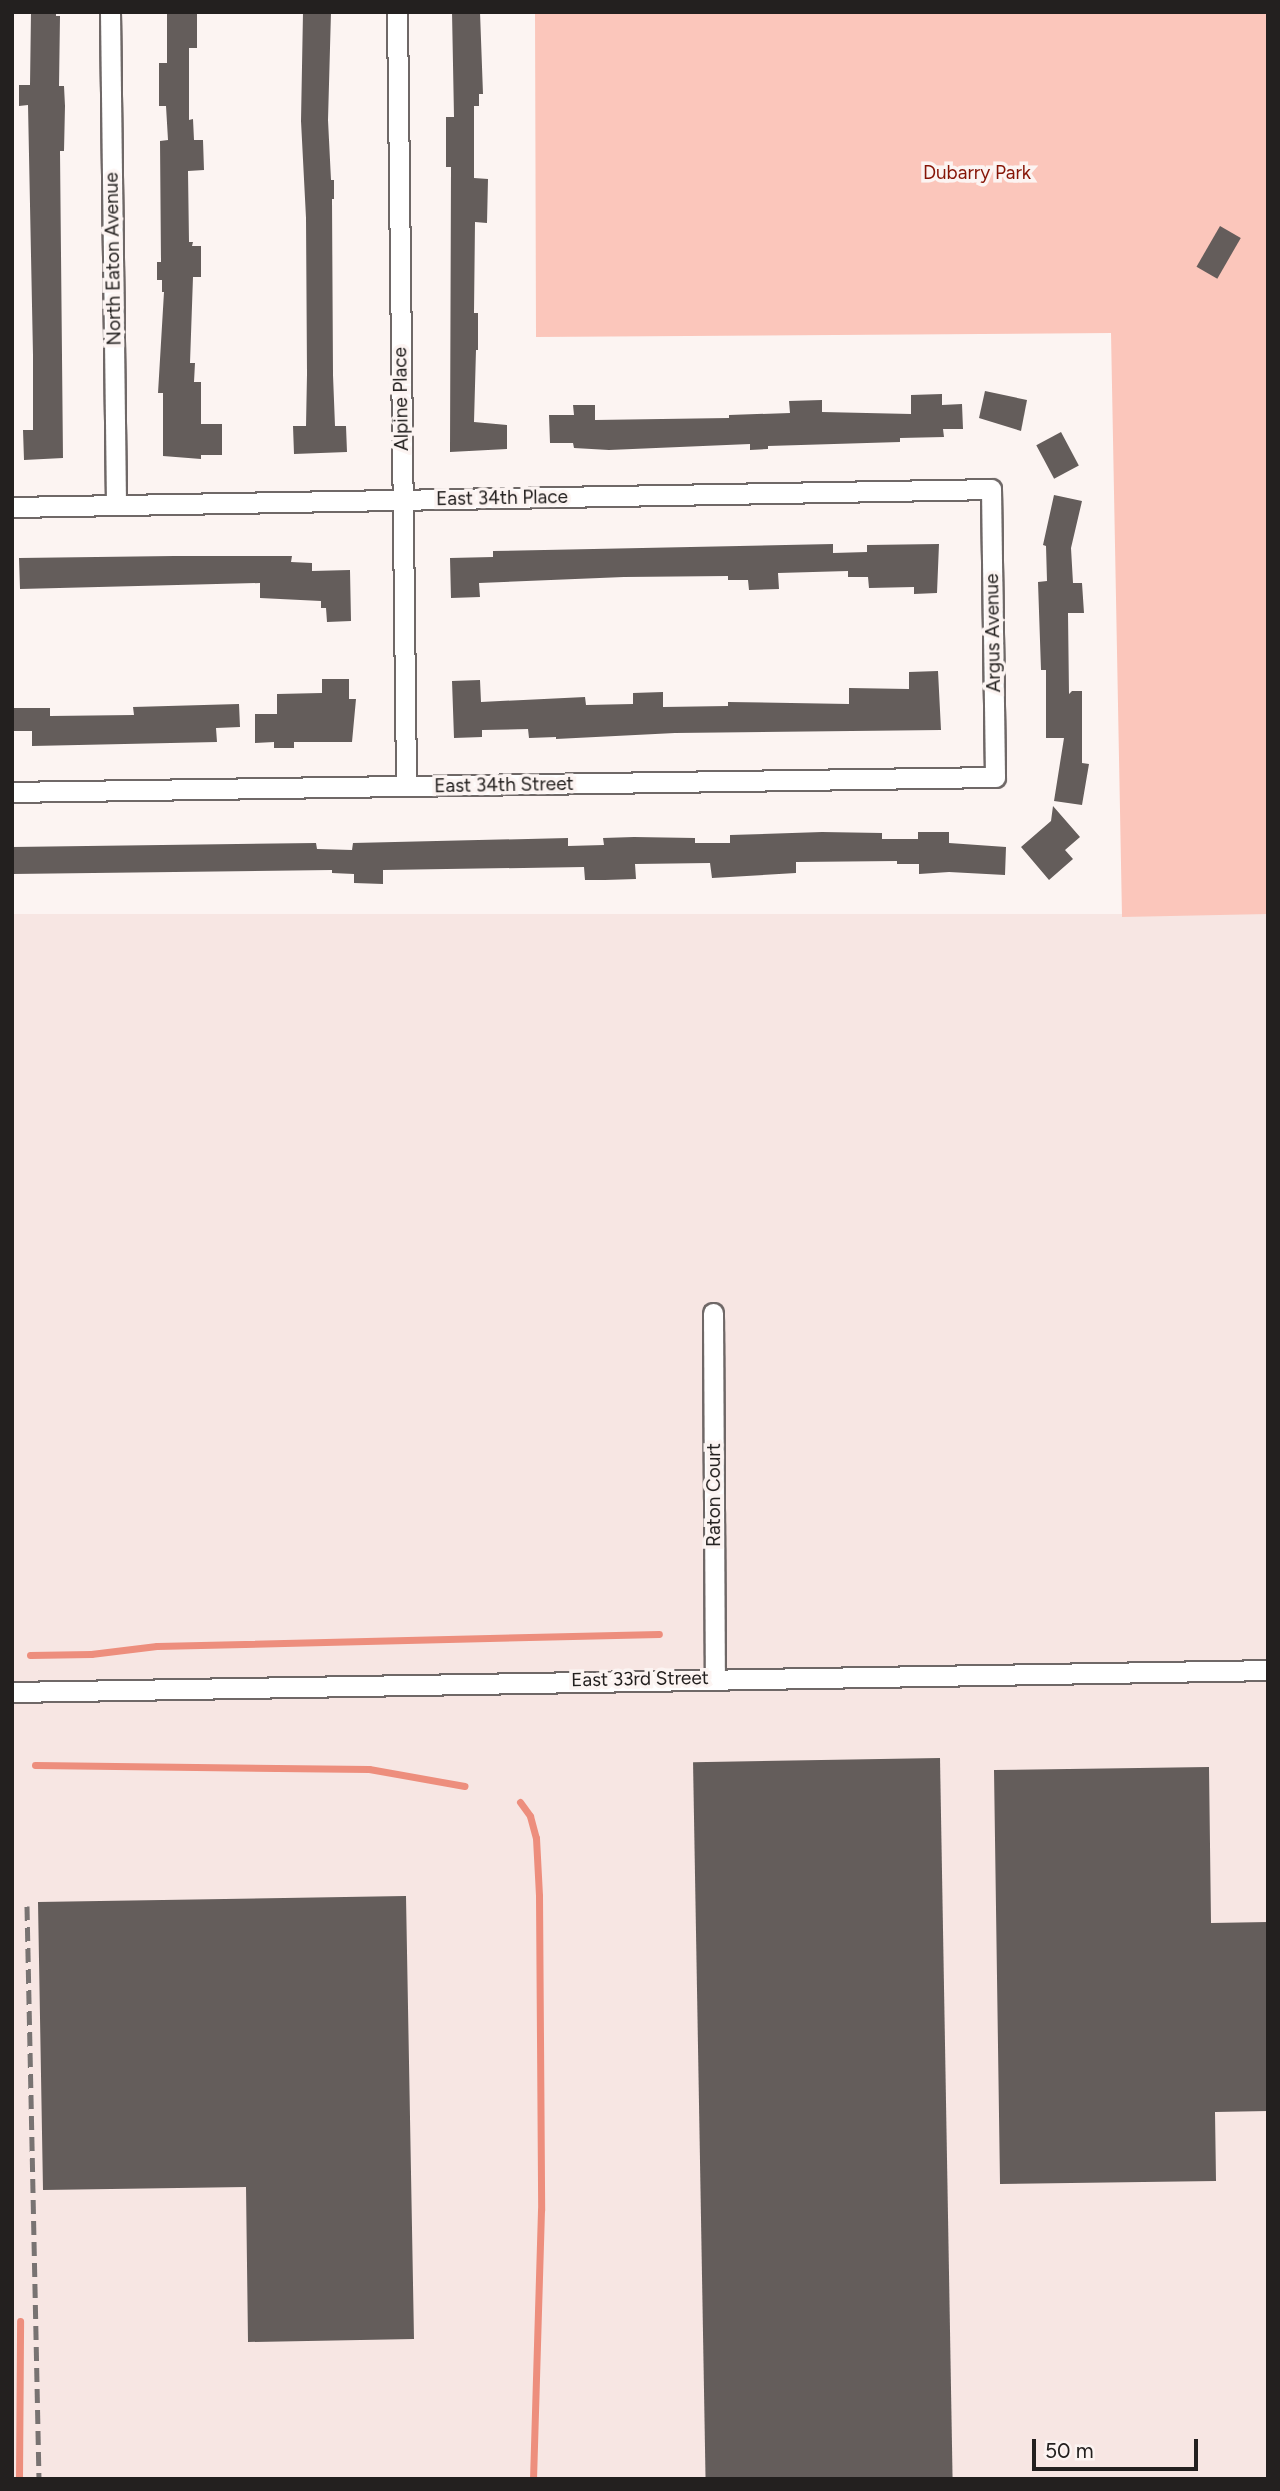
<!DOCTYPE html>
<html>
<head>
<meta charset="utf-8">
<style>
	body { margin:0 }
	#map { position:relative; width:1280px; height:2491px; overflow:hidden; background:#fcf4f2; font-family:Figtree,sans-serif }
	div>[style] { position:absolute }
	.built>* { inset:0; background:#f7e6e3; transform-origin:0 0 }
	.green>* { inset:0; background:#fbc6bb }
	.stream>* { height:7px; margin:-3.5px; padding:0 3.5px; transform-origin:3.5px; border-radius:3.5px; background:#ed8e7d }
	.building>* { inset:0; background:#645d5b; transform-origin:0 0 }
	.roads { filter:drop-shadow(2px 0 #6f6867) drop-shadow(-2px 0 #6f6867) drop-shadow(0 2px #6f6867) drop-shadow(0 -2px #6f6867) }
	.street>* { height:19px; margin:-9.5px; padding:0 9.5px; transform-origin:9.5px; border-radius:9.5px; background:#fff }
	.rail>* { height:5px; margin-top:-2.5px; transform-origin:0; background:repeating-linear-gradient(90deg,#787372 0 14px,transparent 0 21px) }
	span { translate:-50% -50%; white-space:nowrap; text-align:center; line-height:1.15; -webkit-text-stroke:7px #fcf4f2; paint-order:stroke }
	.park-label { font-size:19px; color:#861507 }
	.street-label { font-size:19px; color:#23201f }
	.frame { position:absolute; inset:0; border:14px solid #23201f; pointer-events:none }
	.scale { position:absolute; left:1032px; top:2439px; width:166px; height:32px; box-sizing:border-box; border:4px solid #23201f; border-top:0; padding-left:9px; font-size:21px; line-height:24px; white-space:nowrap; color:#23201f; -webkit-text-stroke:5px #fcf4f2; paint-order:stroke }
</style>
</head>
<body>
<div id="map">
	<div class="built">
		<i style="left:1268px;top:914px;width:1565px;height:1256px;rotate:90deg"></i>
	</div>
	<div class="green">
		<i style="clip-path:polygon(535px 12px,1268px 12px,1268px 914px,1122px 917px,1111px 333px,536px 337px)"></i>
	</div>
	<div class="stream">
		<i style="left:30px;top:1655px;width:61px;rotate:-0.9deg"></i>
		<i style="left:91px;top:1654px;width:66px;rotate:-6.9deg"></i>
		<i style="left:157px;top:1646px;width:502px;rotate:-1.37deg"></i>
		<i style="left:35px;top:1765px;width:334px;rotate:0.7deg"></i>
		<i style="left:369px;top:1769px;width:97px;rotate:10.1deg"></i>
		<i style="left:520px;top:1802px;width:17px;rotate:54deg"></i>
		<i style="left:530px;top:1816px;width:23px;rotate:75deg"></i>
		<i style="left:536px;top:1838px;width:58px;rotate:87deg"></i>
		<i style="left:539px;top:1896px;width:314px;rotate:89.6deg"></i>
		<i style="left:541px;top:2210px;width:269px;rotate:91.7deg"></i>
		<i style="left:19px;top:2479px;width:158px;rotate:-89.6deg"></i>
	</div>
	<div class="building">
		<i style="clip-path:polygon(31px 12px,56px 12px,56px 16px,60px 16px,59px 86px,64px 86px,65px 106px,64px 151px,60px 151px,63px 458px,24px 460px,23px 430px,33px 430px,33px 355px,28px 105px,19px 106px,19px 85px,30px 85px)"></i>
		<i style="clip-path:polygon(167px 12px,197px 12px,197px 48px,189px 48px,189px 120px,193px 119px,194px 140px,203px 140px,204px 170px,188px 171px,189px 242px,193px 242px,192px 246px,201px 246px,201px 277px,193px 277px,190px 363px,195px 363px,194px 382px,201px 382px,201px 424px,222px 424px,222px 455px,201px 455px,201px 459px,163px 456px,163px 393px,158px 393px,164px 292px,162px 292px,162px 280px,157px 280px,157px 262px,161px 262px,160px 141px,168px 140px,166px 106px,159px 106px,159px 63px,167px 63px)"></i>
		<i style="clip-path:polygon(303px 12px,331px 12px,328px 120px,331px 180px,334px 180px,334px 199px,332px 199px,333px 375px,335px 426px,346px 426px,347px 452px,294px 454px,293px 426px,306px 426px,307px 374px,306px 218px,301px 121px)"></i>
		<i style="clip-path:polygon(452px 12px,480px 12px,483px 94px,479px 94px,479px 106px,474px 106px,474px 178px,488px 179px,487px 223px,475px 222px,474px 313px,478px 313px,478px 350px,476px 350px,474px 422px,507px 425px,507px 449px,450px 452px,451px 167px,446px 167px,446px 117px,454px 117px)"></i>
		<i style="left:1220px;top:226px;width:24px;height:47px;rotate:30deg"></i>
		<i style="clip-path:polygon(985px 391px,1027px 400px,1021px 431px,979px 418px)"></i>
		<i style="clip-path:polygon(942px 394px,942px 405px,962px 404px,963px 429px,943px 429px,944px 437px,900px 438px,900px 442px,768px 446px,768px 449px,750px 450px,750px 444px,609px 450px,574px 448px,573px 443px,550px 443px,549px 415px,574px 415px,573px 405px,595px 405px,595px 420px,729px 418px,729px 415px,790px 413px,789px 401px,822px 400px,822px 412px,911px 414px,911px 395px)"></i>
		<i style="left:1061px;top:432px;width:38px;height:28px;rotate:62deg"></i>
		<i style="clip-path:polygon(1054px 495px,1082px 501px,1071px 548px,1073px 583px,1082px 583px,1084px 613px,1068px 613px,1069px 694px,1072px 691px,1082px 691px,1082px 763px,1089px 764px,1082px 805px,1054px 801px,1064px 738px,1046px 738px,1046px 670px,1041px 670px,1038px 582px,1047px 581px,1046px 546px,1043px 545px)"></i>
		<i style="clip-path:polygon(833px 544px,833px 553px,867px 552px,867px 545px,939px 544px,937px 593px,914px 594px,914px 587px,869px 588px,868px 577px,848px 577px,848px 571px,778px 573px,779px 589px,749px 590px,748px 580px,728px 580px,728px 576px,624px 577px,479px 583px,480px 597px,451px 598px,450px 558px,493px 557px,493px 551px)"></i>
		<i style="clip-path:polygon(174px 556px,292px 556px,291px 562px,312px 563px,312px 571px,350px 570px,351px 621px,327px 622px,326px 608px,321px 608px,321px 601px,260px 598px,260px 583px,20px 589px,19px 558px)"></i>
		<i style="clip-path:polygon(938px 671px,941px 730px,675px 733px,556px 739px,556px 737px,529px 738px,528px 729px,482px 730px,482px 737px,454px 738px,452px 681px,480px 680px,481px 702px,585px 697px,586px 705px,633px 704px,633px 693px,663px 692px,663px 707px,728px 706px,728px 702px,849px 704px,849px 688px,909px 689px,909px 672px)"></i>
		<i style="clip-path:polygon(322px 679px,349px 679px,349px 699px,356px 699px,352px 742px,294px 742px,294px 748px,274px 748px,274px 742px,255px 743px,255px 714px,277px 714px,277px 694px,322px 693px)"></i>
		<i style="clip-path:polygon(239px 704px,240px 727px,216px 728px,217px 742px,32px 746px,32px 731px,12px 731px,12px 708px,50px 708px,50px 716px,134px 715px,133px 707px)"></i>
		<i style="clip-path:polygon(1053px 806px,1080px 837px,1065px 850px,1073px 859px,1049px 880px,1021px 847px,1051px 821px)"></i>
		<i style="clip-path:polygon(822px 832px,882px 833px,882px 839px,918px 839px,918px 832px,949px 832px,949px 843px,1006px 847px,1005px 875px,949px 872px,919px 874px,919px 864px,897px 864px,897px 861px,796px 862px,796px 873px,712px 878px,710px 863px,635px 864px,636px 879px,605px 880px,585px 880px,584px 867px,383px 870px,383px 884px,354px 883px,354px 874px,332px 873px,332px 870px,12px 874px,12px 847px,316px 843px,317px 849px,352px 850px,353px 843px,568px 838px,568px 846px,604px 845px,603px 838px,634px 837px,695px 838px,695px 843px,730px 843px,730px 835px)"></i>
		<i style="left:940px;top:1758px;width:721px;height:247px;rotate:89deg"></i>
		<i style="clip-path:polygon(1209px 1767px,1211px 1923px,1268px 1922px,1268px 2111px,1215px 2112px,1216px 2181px,1000px 2184px,994px 1770px)"></i>
		<i style="clip-path:polygon(406px 1896px,414px 2339px,248px 2342px,246px 2187px,43px 2190px,38px 1902px)"></i>
	</div>
	<div class="roads">
		<div class="street">
			<i style="left:110px;top:12px;width:493px;rotate:89.3deg"></i>
			<i style="left:397px;top:12px;width:774px;rotate:89.33deg"></i>
			<i style="left:12px;top:507px;width:979px;rotate:-1.05deg"></i>
			<i style="left:991px;top:489px;width:288px;rotate:89.2deg"></i>
			<i style="left:995px;top:777px;width:983px;rotate:179.13deg"></i>
			<i style="left:713px;top:1313px;width:364px;rotate:89.7deg"></i>
			<i style="left:12px;top:1692px;width:1256px;rotate:-1deg"></i>
		</div>
	</div>
	<div class="rail">
		<i style="left:27px;top:1906px;width:573px;rotate:88.8deg"></i>
	</div>
	<div class="park-label">
		<span style="left:977px;top:173px">Dubarry Park</span>
	</div>
	<div class="street-label">
		<span style="left:113px;top:259px;rotate:-91deg">North Eaton Avenue</span>
		<span style="left:401px;top:399px;rotate:-91deg">Alpine Place</span>
		<span style="left:502px;top:498px;rotate:-1deg">East 34th Place</span>
		<span style="left:993px;top:633px;rotate:-91deg">Argus Avenue</span>
		<span style="left:504px;top:785px;rotate:-1deg">East 34th Street</span>
		<span style="left:714px;top:1495px;rotate:-90deg">Raton Court</span>
		<span style="left:640px;top:1679px;rotate:-1deg">East 33rd Street</span>
	</div>
	<div class="frame"></div>
	<div class="scale">50 m</div>
</div>
</body>
</html>
